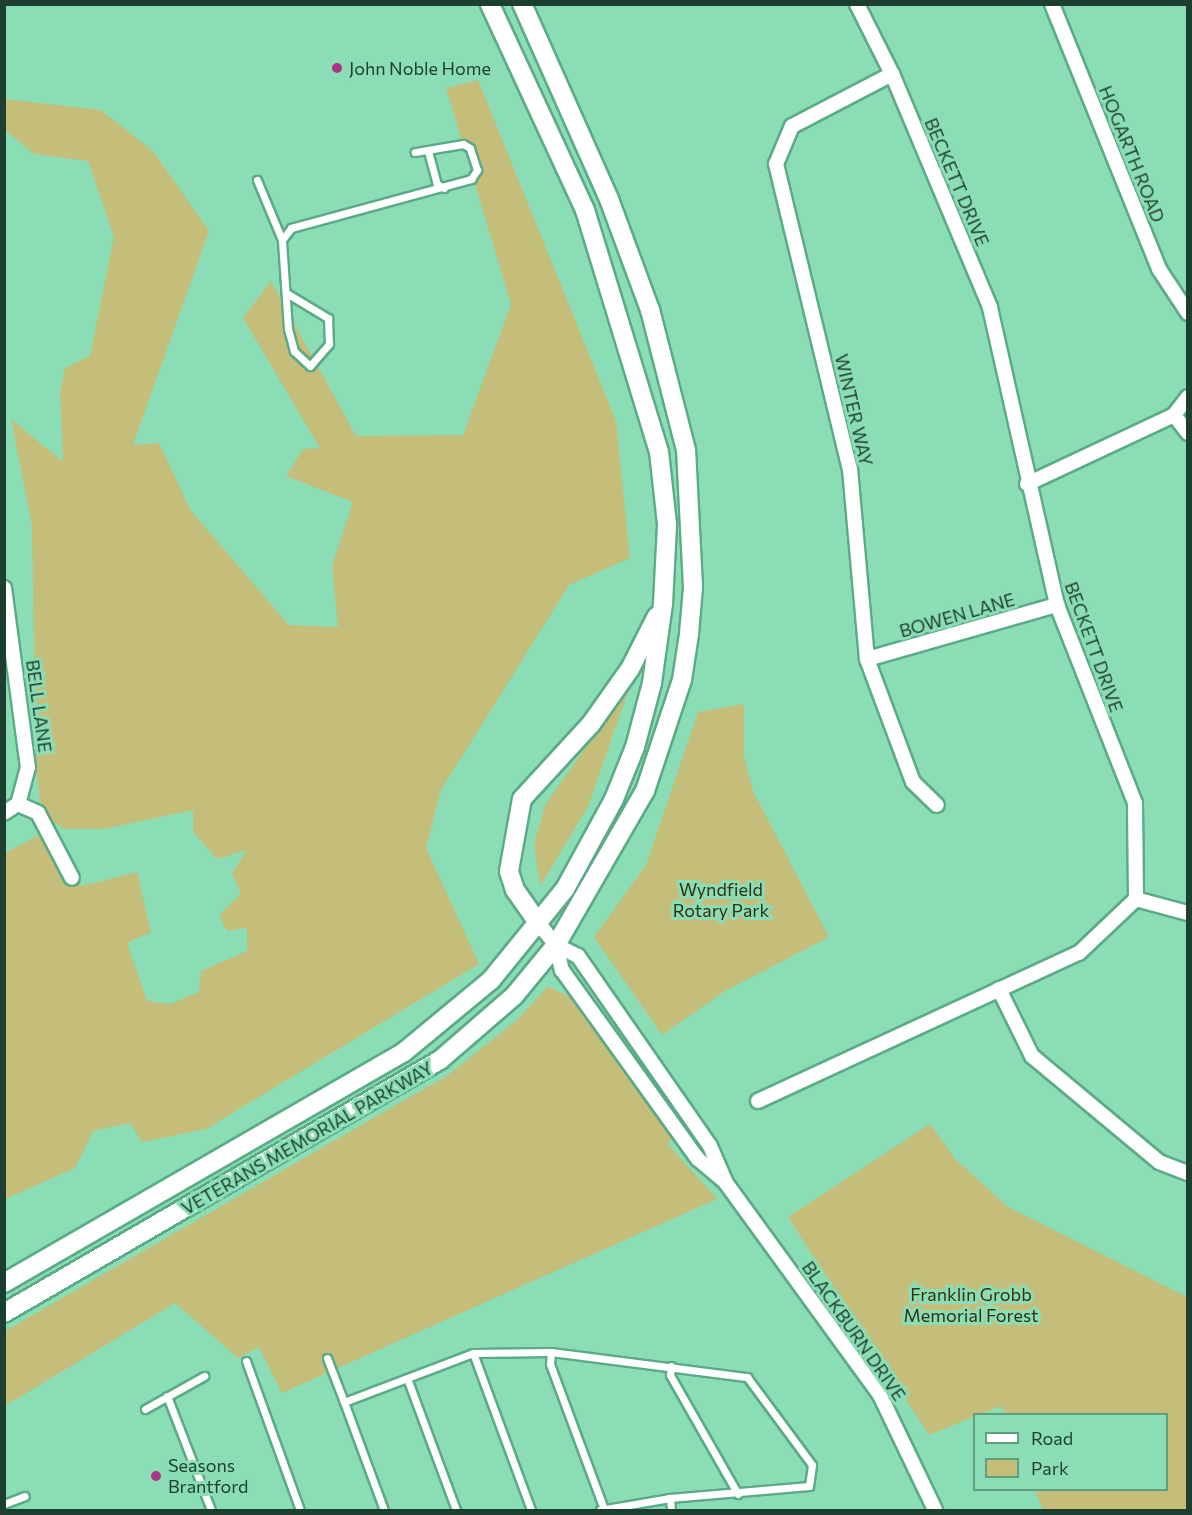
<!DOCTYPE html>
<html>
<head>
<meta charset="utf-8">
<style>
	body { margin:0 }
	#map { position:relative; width:1192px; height:1515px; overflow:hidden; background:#8bddb5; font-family:Commissioner,sans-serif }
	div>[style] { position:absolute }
	.green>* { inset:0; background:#c5bd7a }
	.roads { filter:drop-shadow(2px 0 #5aab86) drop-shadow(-2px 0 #5aab86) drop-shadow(0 2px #5aab86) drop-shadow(0 -2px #5aab86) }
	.lane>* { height:7px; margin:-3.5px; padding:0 3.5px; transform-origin:3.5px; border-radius:3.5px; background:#fff }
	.street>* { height:14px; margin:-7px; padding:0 7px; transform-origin:7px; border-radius:7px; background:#fff }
	.secondary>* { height:18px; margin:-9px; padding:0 9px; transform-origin:9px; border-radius:9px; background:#fff }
	.dots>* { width:16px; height:16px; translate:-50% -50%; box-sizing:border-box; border:3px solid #8bddb5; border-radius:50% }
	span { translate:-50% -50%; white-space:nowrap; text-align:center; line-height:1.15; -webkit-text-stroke:6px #8bddb5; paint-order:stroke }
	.poi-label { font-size:18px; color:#1d3f2f }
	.left { translate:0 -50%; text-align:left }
	.street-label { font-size:18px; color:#1d3f2f }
	.park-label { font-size:18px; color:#34300f }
	.frame { position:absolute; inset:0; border:6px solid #1d3f2f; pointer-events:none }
	.legend { position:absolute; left:973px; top:1413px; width:195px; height:78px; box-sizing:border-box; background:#8bddb5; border:2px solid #5f9e7f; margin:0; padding:8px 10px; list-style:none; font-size:18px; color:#1d3f2f }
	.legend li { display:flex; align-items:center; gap:12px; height:30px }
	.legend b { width:30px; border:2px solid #5f9e7f }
</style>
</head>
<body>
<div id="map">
	<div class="green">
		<i style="clip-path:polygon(478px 80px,616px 421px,630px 558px,569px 585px,441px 790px,426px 848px,479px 964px,206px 1129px,142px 1142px,130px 1123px,93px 1131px,75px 1168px,5px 1199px,5px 853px,45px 832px,82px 886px,137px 872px,151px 932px,127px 943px,147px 1001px,170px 1004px,199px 992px,201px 971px,247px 951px,247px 928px,227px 931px,219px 915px,241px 894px,232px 873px,247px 850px,217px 859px,193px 832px,193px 810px,104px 829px,65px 829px,42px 815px,36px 771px,32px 526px,11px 419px,63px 462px,60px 393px,65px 368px,90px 356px,114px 237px,88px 161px,34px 154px,5px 130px,5px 99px,101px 110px,153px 151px,209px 231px,133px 445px,159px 443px,191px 511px,289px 625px,338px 627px,332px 566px,353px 502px,286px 476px,303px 449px,320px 448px,243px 318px,271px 281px,356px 436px,463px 435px,511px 304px,446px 88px)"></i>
		<i style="clip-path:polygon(631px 683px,588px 807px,540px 886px,534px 843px,545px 805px)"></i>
		<i style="clip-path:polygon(744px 704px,744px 755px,753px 791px,829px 937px,725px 991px,662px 1035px,594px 937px,646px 865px,698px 712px)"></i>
		<i style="clip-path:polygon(548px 986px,574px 999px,676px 1138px,667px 1143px,717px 1199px,282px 1393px,259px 1347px,238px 1358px,175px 1303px,5px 1406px,5px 1331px,448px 1075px,518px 1019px)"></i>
		<i style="clip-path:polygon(930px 1124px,955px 1159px,1008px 1207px,1187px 1297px,1187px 1510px,1043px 1510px,1035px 1490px,1166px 1490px,1166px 1414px,1005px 1414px,1001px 1406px,929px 1435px,788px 1217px)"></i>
	</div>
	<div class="roads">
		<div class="lane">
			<i style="left:428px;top:151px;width:34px;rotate:75deg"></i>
			<i style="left:437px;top:184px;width:8px;rotate:30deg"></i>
			<i style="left:257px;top:180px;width:65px;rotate:67.4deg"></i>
			<i style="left:288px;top:294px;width:47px;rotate:31deg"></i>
			<i style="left:328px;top:318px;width:26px;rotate:88deg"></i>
			<i style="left:329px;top:344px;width:29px;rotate:131deg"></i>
			<i style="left:310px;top:366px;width:22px;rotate:-137deg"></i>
			<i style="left:294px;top:351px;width:23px;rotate:-105deg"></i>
			<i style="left:288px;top:329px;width:89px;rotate:-93.9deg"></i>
			<i style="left:282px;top:240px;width:15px;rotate:-53deg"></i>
			<i style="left:291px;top:228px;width:187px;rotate:-15.2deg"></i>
			<i style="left:471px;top:179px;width:11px;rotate:-56deg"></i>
			<i style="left:477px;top:170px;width:23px;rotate:-108deg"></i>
			<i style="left:470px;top:148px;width:8px;rotate:-150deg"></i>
			<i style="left:463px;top:144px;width:49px;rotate:170.5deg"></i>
			<i style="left:551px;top:1352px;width:12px;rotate:95deg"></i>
			<i style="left:550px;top:1364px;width:155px;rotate:69.6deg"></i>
			<i style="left:473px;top:1353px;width:167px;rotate:69.7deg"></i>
			<i style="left:327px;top:1358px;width:47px;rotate:68.9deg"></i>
			<i style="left:344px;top:1402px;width:138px;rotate:-20.8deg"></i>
			<i style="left:473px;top:1353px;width:78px;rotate:-0.7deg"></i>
			<i style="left:551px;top:1352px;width:198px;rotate:7.3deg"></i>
			<i style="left:747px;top:1377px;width:109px;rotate:53.5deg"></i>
			<i style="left:812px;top:1465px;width:21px;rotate:98deg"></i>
			<i style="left:809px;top:1486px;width:140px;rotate:175.1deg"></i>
			<i style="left:670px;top:1498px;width:12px;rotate:85deg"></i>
			<i style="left:246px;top:1361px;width:158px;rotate:70.1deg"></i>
			<i style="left:671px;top:1366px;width:9px;rotate:96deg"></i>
			<i style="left:670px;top:1375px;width:137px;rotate:60.3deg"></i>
			<i style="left:407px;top:1378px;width:141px;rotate:69.6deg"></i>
			<i style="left:167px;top:1396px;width:122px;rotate:68.9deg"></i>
			<i style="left:344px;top:1402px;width:115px;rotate:69.7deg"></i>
			<i style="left:145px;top:1409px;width:68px;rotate:-29.2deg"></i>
			<i style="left:4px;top:1504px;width:22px;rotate:-21deg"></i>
			<i style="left:600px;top:1510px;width:71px;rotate:-9.7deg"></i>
		</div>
		<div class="street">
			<i style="left:1052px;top:4px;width:286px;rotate:68deg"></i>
			<i style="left:1159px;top:269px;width:53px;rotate:56.6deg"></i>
			<i style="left:892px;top:74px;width:113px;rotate:152.5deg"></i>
			<i style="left:792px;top:126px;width:41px;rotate:112.8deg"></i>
			<i style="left:776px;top:164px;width:314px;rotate:76.4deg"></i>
			<i style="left:850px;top:469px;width:191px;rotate:84.9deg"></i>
			<i style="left:867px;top:659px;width:131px;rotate:69.5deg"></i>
			<i style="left:913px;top:782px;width:33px;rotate:44deg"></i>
			<i style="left:1174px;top:415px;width:23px;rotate:52deg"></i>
			<i style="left:1027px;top:484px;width:162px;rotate:-25.1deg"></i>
			<i style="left:1174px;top:415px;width:23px;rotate:-52deg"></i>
			<i style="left:4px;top:588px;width:181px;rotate:82.4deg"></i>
			<i style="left:28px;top:767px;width:38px;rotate:105deg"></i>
			<i style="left:867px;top:659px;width:198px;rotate:-15.9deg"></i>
			<i style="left:18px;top:804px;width:22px;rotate:24deg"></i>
			<i style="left:38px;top:813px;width:73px;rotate:62.4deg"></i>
			<i style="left:4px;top:813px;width:17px;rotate:-33deg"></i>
			<i style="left:1136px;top:899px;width:54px;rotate:15.1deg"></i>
			<i style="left:539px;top:924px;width:27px;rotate:51deg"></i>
			<i style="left:556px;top:945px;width:26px;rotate:77deg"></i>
			<i style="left:562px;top:970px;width:233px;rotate:54.3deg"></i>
			<i style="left:698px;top:1159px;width:34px;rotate:40deg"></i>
			<i style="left:556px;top:945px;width:25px;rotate:27deg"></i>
			<i style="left:578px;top:956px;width:231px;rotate:55.2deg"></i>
			<i style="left:710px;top:1146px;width:40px;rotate:66.6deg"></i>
			<i style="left:726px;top:1183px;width:262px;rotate:54deg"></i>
			<i style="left:880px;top:1395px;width:127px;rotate:64.4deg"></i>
			<i style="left:999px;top:989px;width:75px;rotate:63.8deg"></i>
			<i style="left:1032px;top:1056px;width:165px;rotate:39.8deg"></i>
			<i style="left:1159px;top:1162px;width:31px;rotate:21deg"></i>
			<i style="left:758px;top:1101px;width:353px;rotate:-24.8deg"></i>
			<i style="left:1079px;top:953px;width:79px;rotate:-43.5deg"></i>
			<i style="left:1136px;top:899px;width:96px;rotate:-90.6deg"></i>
			<i style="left:1135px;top:803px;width:213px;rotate:-111.5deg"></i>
			<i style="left:1057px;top:605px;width:305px;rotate:-102.7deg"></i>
			<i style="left:990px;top:307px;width:253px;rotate:-112.8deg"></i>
			<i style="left:892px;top:74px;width:78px;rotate:-116.6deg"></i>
		</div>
		<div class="secondary">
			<i style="left:539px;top:924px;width:42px;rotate:-125.2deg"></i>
			<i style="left:515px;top:890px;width:20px;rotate:-108deg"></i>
			<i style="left:509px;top:871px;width:73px;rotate:-79.8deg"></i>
			<i style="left:522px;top:799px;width:102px;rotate:-47.4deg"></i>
			<i style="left:591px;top:724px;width:67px;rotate:-54.7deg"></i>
			<i style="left:630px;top:669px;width:59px;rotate:-63deg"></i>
			<i style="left:4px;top:1283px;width:462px;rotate:-30deg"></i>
			<i style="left:404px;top:1052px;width:113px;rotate:-39.6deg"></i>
			<i style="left:491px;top:980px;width:117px;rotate:-50.9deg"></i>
			<i style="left:565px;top:889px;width:102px;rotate:-61.4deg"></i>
			<i style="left:614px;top:799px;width:56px;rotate:-68deg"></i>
			<i style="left:635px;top:747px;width:66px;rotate:-75.1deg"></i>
			<i style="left:652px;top:683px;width:80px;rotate:-82.1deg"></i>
			<i style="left:663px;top:604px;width:80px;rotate:-87.1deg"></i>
			<i style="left:667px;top:524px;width:72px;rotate:-96.3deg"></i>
			<i style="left:659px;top:452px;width:253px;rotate:-107deg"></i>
			<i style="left:585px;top:210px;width:227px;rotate:-114.8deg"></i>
			<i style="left:4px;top:1313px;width:504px;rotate:-30.13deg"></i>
			<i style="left:440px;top:1060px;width:98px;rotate:-40.9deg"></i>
			<i style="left:514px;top:996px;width:66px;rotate:-50.5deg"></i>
			<i style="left:556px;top:945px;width:178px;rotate:-60deg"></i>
			<i style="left:645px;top:791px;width:117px;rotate:-71.6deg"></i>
			<i style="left:682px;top:680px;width:47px;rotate:-81.3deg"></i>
			<i style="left:689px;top:634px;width:47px;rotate:-85.1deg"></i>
			<i style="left:693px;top:587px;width:137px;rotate:-92.9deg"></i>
			<i style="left:686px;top:450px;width:145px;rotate:-104.4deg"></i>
			<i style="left:650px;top:310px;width:118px;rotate:-110.3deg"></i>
			<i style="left:609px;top:199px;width:214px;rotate:-114deg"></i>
		</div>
	</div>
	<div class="dots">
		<i style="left:337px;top:68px;background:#ac3388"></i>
		<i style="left:156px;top:1476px;background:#ac3388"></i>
	</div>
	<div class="poi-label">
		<span class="left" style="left:349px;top:68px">John Noble Home</span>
		<span class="left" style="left:168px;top:1476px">Seasons<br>Brantford</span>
	</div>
	<div class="street-label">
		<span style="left:1132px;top:154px;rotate:68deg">HOGARTH ROAD</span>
		<span style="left:957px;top:182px;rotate:67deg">BECKETT DRIVE</span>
		<span style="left:854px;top:410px;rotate:77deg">WINTER WAY</span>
		<span style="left:957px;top:615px;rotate:-16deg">BOWEN LANE</span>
		<span style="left:1094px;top:647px;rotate:70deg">BECKETT DRIVE</span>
		<span style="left:39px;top:706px;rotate:82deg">BELL LANE</span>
		<span style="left:307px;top:1138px;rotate:-30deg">VETERANS MEMORIAL PARKWAY</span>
		<span style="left:854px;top:1331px;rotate:55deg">BLACKBURN DRIVE</span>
	</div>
	<div class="park-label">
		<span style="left:721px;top:900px">Wyndfield<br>Rotary Park</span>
		<span style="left:971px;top:1305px">Franklin Grobb<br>Memorial Forest</span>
	</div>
	<div class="frame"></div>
	<ul class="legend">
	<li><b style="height:8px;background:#fff"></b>Road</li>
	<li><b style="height:16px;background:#c5bd7a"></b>Park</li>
	</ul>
</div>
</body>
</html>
